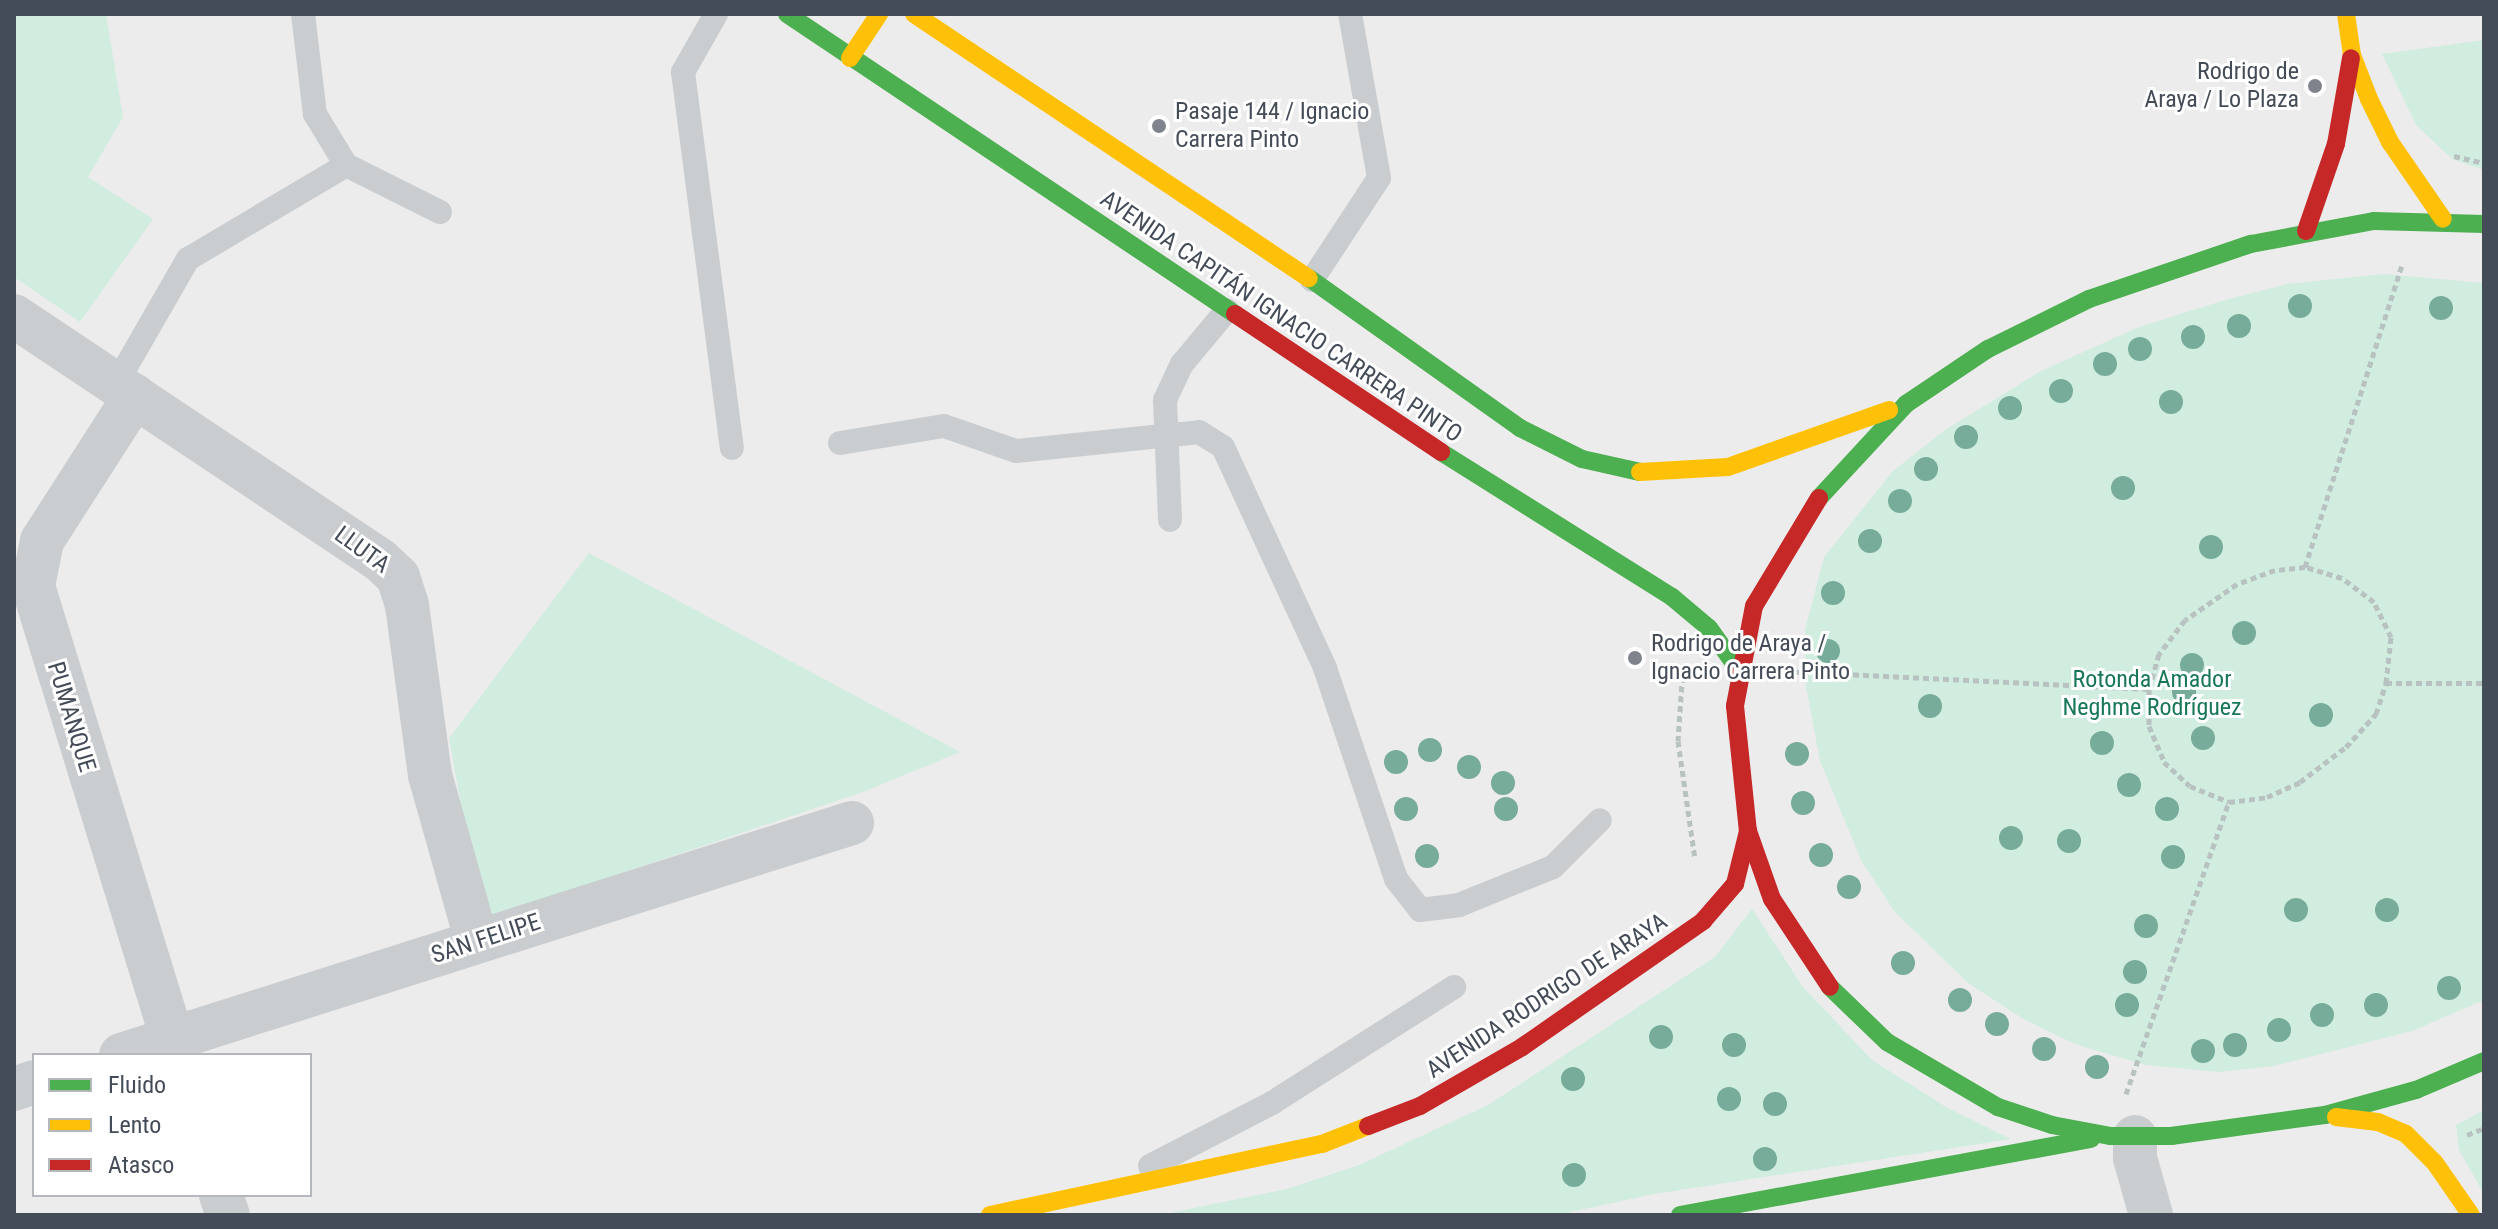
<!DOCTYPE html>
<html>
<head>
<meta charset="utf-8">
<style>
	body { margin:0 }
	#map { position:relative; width:2498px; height:1229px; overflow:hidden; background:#edecec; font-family:"Roboto Condensed",sans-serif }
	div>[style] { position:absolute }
	.green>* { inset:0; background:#d0eddf }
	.path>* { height:5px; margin-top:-2.5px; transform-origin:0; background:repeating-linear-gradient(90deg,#b7c2c1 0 6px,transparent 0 10px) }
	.lane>* { height:24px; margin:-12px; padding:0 12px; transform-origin:12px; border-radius:12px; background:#cacdd0 }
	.street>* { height:44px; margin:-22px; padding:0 22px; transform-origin:22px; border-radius:22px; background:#cacdd0 }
	.fast>* { height:18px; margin:-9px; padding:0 9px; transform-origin:9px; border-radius:9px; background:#4caf50 }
	.slow>* { height:18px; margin:-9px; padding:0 9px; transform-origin:9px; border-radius:9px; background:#ffc107 }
	.jam>* { height:18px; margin:-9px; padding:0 9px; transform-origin:9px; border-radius:9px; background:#c62828 }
	.trees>* { width:24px; height:24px; margin:-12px; border-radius:50%; background:#77ac9a }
	.dots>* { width:22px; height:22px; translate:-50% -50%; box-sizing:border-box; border:4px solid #fff; border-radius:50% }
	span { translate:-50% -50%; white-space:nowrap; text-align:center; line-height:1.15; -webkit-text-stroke:6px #fff; paint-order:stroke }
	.poi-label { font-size:24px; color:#444c58 }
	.right { translate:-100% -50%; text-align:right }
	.left { translate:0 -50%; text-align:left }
	.street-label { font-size:24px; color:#444c58 }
	.park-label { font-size:24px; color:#177756 }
	.frame { position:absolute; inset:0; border:16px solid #444c58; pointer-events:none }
	.legend { position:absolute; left:32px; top:1053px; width:280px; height:144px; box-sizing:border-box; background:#fff; border:2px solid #b4b7bc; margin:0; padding:10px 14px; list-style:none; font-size:24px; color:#444c58 }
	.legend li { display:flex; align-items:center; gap:16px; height:40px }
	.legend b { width:40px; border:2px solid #b4b7bc }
</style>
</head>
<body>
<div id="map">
	<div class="green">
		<i style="clip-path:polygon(14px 14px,106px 14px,123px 117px,88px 177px,153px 219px,80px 322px,14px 277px)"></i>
		<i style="clip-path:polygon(2484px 40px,2484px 170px,2452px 159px,2416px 125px,2382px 54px)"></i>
		<i style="clip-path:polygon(2384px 274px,2484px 283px,2484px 1000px,2412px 1031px,2274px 1066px,2219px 1072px,2146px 1065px,2075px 1044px,2025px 1020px,1968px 983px,1895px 912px,1862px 862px,1820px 761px,1806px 686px,1805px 630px,1824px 557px,1893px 471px,1945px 430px,2041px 371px,2139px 327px,2222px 301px,2287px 284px)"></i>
		<i style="clip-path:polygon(589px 553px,960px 752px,863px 792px,482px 920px,449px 738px)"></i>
		<i style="clip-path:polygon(1752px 909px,1803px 987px,1872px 1060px,1946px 1107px,2011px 1139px,1654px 1194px,1557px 1215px,1160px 1215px,1287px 1189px,1359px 1165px,1488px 1105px,1715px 957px)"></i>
		<i style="clip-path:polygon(2484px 1110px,2484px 1194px,2459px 1150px,2456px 1125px)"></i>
	</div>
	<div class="path">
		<i style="left:2454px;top:156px;width:31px;rotate:13deg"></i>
		<i style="left:2305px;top:567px;width:317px;rotate:-72.2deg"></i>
		<i style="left:1683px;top:666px;width:75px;rotate:93.8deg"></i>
		<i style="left:1678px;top:741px;width:119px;rotate:81.8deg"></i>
		<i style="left:1783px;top:671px;width:366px;rotate:2.8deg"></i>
		<i style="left:2386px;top:683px;width:98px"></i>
		<i style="left:2126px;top:1094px;width:310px;rotate:-70.6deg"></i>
		<i style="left:2229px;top:802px;width:38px;rotate:-7deg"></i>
		<i style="left:2267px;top:797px;width:36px;rotate:-24deg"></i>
		<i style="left:2300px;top:782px;width:58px;rotate:-37.3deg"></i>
		<i style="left:2346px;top:747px;width:45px;rotate:-47.7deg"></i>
		<i style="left:2376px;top:714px;width:33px;rotate:-72deg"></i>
		<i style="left:2386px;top:683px;width:46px;rotate:-83.8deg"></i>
		<i style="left:2391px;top:637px;width:39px;rotate:-116deg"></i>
		<i style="left:2374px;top:602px;width:40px;rotate:-143deg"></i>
		<i style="left:2342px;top:578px;width:39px;rotate:-163deg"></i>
		<i style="left:2305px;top:567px;width:30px;rotate:174deg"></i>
		<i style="left:2275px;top:570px;width:40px;rotate:159.8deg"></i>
		<i style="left:2237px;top:584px;width:63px;rotate:145.3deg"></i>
		<i style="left:2185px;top:620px;width:43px;rotate:127.4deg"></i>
		<i style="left:2159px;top:654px;width:36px;rotate:106deg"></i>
		<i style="left:2149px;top:689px;width:37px;rotate:90deg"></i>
		<i style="left:2149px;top:726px;width:39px;rotate:67deg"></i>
		<i style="left:2164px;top:762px;width:35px;rotate:43deg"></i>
		<i style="left:2190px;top:786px;width:42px;rotate:22.3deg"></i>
		<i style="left:2467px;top:1135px;width:18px;rotate:-22deg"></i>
	</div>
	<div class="lane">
		<i style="left:303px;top:14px;width:101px;rotate:83.2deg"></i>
		<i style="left:315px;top:114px;width:60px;rotate:58.7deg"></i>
		<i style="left:346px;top:165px;width:105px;rotate:26.6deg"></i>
		<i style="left:716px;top:14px;width:67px;rotate:119.6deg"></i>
		<i style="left:683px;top:72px;width:379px;rotate:82.6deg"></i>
		<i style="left:1312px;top:280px;width:122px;rotate:-56.7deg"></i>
		<i style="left:1379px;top:178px;width:167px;rotate:-100deg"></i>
		<i style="left:116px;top:384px;width:144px;rotate:-60.1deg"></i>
		<i style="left:188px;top:259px;width:184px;rotate:-30.7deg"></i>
		<i style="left:840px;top:443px;width:105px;rotate:-9.3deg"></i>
		<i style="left:944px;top:426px;width:76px;rotate:19.1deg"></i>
		<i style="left:1016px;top:451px;width:184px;rotate:-5.9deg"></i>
		<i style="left:1199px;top:432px;width:28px;rotate:32deg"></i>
		<i style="left:1223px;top:447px;width:243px;rotate:65.2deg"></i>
		<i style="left:1325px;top:668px;width:223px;rotate:71.4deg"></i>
		<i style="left:1396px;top:879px;width:39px;rotate:52deg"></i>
		<i style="left:1420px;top:910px;width:39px;rotate:-7deg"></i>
		<i style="left:1459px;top:905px;width:101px;rotate:-22deg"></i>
		<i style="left:1553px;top:867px;width:66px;rotate:-45deg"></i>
		<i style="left:1170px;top:520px;width:120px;rotate:-92.4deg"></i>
		<i style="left:1165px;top:400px;width:40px;rotate:-65deg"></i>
		<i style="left:1182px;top:364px;width:70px;rotate:-50.2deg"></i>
		<i style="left:1150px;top:1166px;width:137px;rotate:-27.3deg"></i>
		<i style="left:1272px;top:1103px;width:216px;rotate:-32.5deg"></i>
	</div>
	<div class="street">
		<i style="left:14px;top:316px;width:440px;rotate:33.7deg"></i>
		<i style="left:380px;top:560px;width:25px;rotate:43deg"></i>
		<i style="left:398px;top:577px;width:29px;rotate:72deg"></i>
		<i style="left:407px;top:605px;width:172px;rotate:82.3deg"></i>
		<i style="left:430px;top:775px;width:173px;rotate:74.3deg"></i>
		<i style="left:135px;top:396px;width:172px;rotate:122.7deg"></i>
		<i style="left:42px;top:541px;width:46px;rotate:101.3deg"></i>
		<i style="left:33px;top:586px;width:491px;rotate:72.9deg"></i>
		<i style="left:121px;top:1055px;width:767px;rotate:-17.61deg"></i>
		<i style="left:14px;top:1089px;width:21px;rotate:-19deg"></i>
		<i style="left:2135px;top:1137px;width:21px;rotate:90deg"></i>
		<i style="left:2135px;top:1158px;width:59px;rotate:74.3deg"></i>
		<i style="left:221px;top:1195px;width:21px;rotate:71deg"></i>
	</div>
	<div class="fast">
		<i style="left:787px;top:14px;width:539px;rotate:33.81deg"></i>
		<i style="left:1309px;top:278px;width:259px;rotate:35.4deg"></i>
		<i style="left:1520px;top:428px;width:69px;rotate:26.6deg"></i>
		<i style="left:1582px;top:459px;width:59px;rotate:12.6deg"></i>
		<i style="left:1441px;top:452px;width:273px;rotate:32.1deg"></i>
		<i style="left:1672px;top:597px;width:48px;rotate:40deg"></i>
		<i style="left:1709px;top:628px;width:50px;rotate:54.7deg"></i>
		<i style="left:1819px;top:498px;width:128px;rotate:-47.2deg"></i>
		<i style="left:1906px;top:404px;width:99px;rotate:-33.9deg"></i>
		<i style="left:1988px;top:349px;width:113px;rotate:-26.3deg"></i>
		<i style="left:2089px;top:299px;width:171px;rotate:-18.8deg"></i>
		<i style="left:2251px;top:244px;width:125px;rotate:-10.6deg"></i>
		<i style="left:2374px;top:221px;width:110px;rotate:1.6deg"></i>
		<i style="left:1830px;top:987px;width:79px;rotate:44deg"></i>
		<i style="left:1887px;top:1042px;width:129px;rotate:30.4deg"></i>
		<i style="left:1998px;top:1107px;width:57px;rotate:18.4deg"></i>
		<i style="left:2052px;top:1125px;width:60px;rotate:10.6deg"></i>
		<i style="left:2111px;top:1136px;width:60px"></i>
		<i style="left:2171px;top:1136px;width:155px;rotate:-7.8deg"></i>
		<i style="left:2325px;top:1115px;width:94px;rotate:-15.4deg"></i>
		<i style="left:2416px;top:1090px;width:74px;rotate:-23.1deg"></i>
		<i style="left:1680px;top:1215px;width:418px;rotate:-10.5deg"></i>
	</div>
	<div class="slow">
		<i style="left:914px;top:14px;width:475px;rotate:33.8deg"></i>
		<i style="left:2346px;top:14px;width:41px;rotate:81.7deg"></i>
		<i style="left:2352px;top:55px;width:47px;rotate:68.9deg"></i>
		<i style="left:2369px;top:99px;width:48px;rotate:64deg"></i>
		<i style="left:2390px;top:142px;width:93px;rotate:55.5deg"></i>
		<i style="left:850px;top:58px;width:53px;rotate:-56.6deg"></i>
		<i style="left:1640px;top:472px;width:88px;rotate:-3.3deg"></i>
		<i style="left:1728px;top:467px;width:171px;rotate:-19.5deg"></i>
		<i style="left:2336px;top:1117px;width:42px;rotate:6.8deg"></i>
		<i style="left:2378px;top:1122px;width:30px;rotate:23deg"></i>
		<i style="left:2406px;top:1134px;width:41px;rotate:45deg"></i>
		<i style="left:2435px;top:1163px;width:63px;rotate:55.3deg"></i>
		<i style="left:990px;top:1215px;width:340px;rotate:-12.1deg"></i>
		<i style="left:1322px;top:1144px;width:49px;rotate:-21.4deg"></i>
	</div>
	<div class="jam">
		<i style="left:2306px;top:231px;width:92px;rotate:-71deg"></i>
		<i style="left:2336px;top:144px;width:87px;rotate:-80.1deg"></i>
		<i style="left:1235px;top:314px;width:248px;rotate:33.8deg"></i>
		<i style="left:1819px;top:498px;width:126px;rotate:121deg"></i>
		<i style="left:1754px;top:606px;width:102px;rotate:100.8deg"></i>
		<i style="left:1735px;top:706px;width:126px;rotate:84.1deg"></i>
		<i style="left:1748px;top:831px;width:72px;rotate:70.6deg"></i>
		<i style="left:1772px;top:899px;width:105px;rotate:56.6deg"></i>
		<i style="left:1368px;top:1126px;width:56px;rotate:-21deg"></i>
		<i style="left:1420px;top:1106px;width:118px;rotate:-30deg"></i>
		<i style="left:1522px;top:1047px;width:221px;rotate:-34.8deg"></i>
		<i style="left:1703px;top:921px;width:49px;rotate:-49.1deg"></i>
		<i style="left:1735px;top:884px;width:55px;rotate:-76.2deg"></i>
	</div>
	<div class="trees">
		<i style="left:2300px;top:306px"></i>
		<i style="left:2441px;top:308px"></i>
		<i style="left:2239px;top:326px"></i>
		<i style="left:2193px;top:337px"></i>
		<i style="left:2140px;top:349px"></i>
		<i style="left:2105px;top:364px"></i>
		<i style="left:2061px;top:391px"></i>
		<i style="left:2171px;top:402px"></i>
		<i style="left:2010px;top:408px"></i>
		<i style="left:1966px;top:437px"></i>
		<i style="left:1926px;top:469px"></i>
		<i style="left:2123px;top:488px"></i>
		<i style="left:1900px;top:501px"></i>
		<i style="left:1870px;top:541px"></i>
		<i style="left:2211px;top:547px"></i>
		<i style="left:1833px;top:593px"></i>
		<i style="left:2244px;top:633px"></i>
		<i style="left:1828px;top:651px"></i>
		<i style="left:2192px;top:665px"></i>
		<i style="left:2184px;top:692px"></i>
		<i style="left:1930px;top:706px"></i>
		<i style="left:2321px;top:715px"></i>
		<i style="left:2203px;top:738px"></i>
		<i style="left:2102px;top:743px"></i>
		<i style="left:1430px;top:750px"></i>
		<i style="left:1797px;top:754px"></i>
		<i style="left:1396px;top:762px"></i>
		<i style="left:1469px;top:767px"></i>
		<i style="left:1503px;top:783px"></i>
		<i style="left:2129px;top:785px"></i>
		<i style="left:1803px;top:803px"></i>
		<i style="left:1406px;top:809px"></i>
		<i style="left:1506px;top:809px"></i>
		<i style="left:2167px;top:809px"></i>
		<i style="left:2011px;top:838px"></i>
		<i style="left:2069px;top:841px"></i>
		<i style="left:1821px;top:855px"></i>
		<i style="left:1427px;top:856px"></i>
		<i style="left:2173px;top:857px"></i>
		<i style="left:1849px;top:887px"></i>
		<i style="left:2296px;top:910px"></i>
		<i style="left:2387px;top:910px"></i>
		<i style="left:2146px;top:926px"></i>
		<i style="left:1903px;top:963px"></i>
		<i style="left:2135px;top:972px"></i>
		<i style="left:2449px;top:988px"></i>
		<i style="left:1960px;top:1000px"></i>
		<i style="left:2127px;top:1005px"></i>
		<i style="left:2376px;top:1005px"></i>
		<i style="left:2322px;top:1015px"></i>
		<i style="left:1997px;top:1024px"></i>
		<i style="left:2279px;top:1030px"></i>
		<i style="left:1661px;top:1037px"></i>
		<i style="left:1734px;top:1045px"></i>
		<i style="left:2235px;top:1045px"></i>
		<i style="left:2044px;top:1049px"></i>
		<i style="left:2203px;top:1051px"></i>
		<i style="left:2097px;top:1067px"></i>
		<i style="left:1573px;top:1079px"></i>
		<i style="left:1729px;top:1099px"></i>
		<i style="left:1775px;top:1104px"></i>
		<i style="left:1765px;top:1159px"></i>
		<i style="left:1574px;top:1175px"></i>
	</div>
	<div class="dots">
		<i style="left:2315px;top:86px;background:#7f848c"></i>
		<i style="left:1159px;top:126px;background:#7f848c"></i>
		<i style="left:1635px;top:658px;background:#7f848c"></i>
	</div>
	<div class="poi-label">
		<span class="right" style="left:2299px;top:86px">Rodrigo de<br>Araya / Lo Plaza</span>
		<span class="left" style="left:1175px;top:126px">Pasaje 144 / Ignacio<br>Carrera Pinto</span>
		<span class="left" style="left:1651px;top:658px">Rodrigo de Araya /<br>Ignacio Carrera Pinto</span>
	</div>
	<div class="street-label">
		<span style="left:1281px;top:317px;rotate:34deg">AVENIDA CAPITÁN IGNACIO CARRERA PINTO</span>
		<span style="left:362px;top:550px;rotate:36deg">LLUTA</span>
		<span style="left:71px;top:717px;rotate:73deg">PUMANQUE</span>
		<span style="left:486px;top:939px;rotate:-18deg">SAN FELIPE</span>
		<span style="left:1547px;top:996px;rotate:-33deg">AVENIDA RODRIGO DE ARAYA</span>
	</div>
	<div class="park-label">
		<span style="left:2152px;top:694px">Rotonda Amador<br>Neghme Rodríguez</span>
	</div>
	<div class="frame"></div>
	<ul class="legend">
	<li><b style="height:10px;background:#4caf50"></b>Fluido</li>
	<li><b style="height:10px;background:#ffc107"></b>Lento</li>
	<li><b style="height:10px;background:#c62828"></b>Atasco</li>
	</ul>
</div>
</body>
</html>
